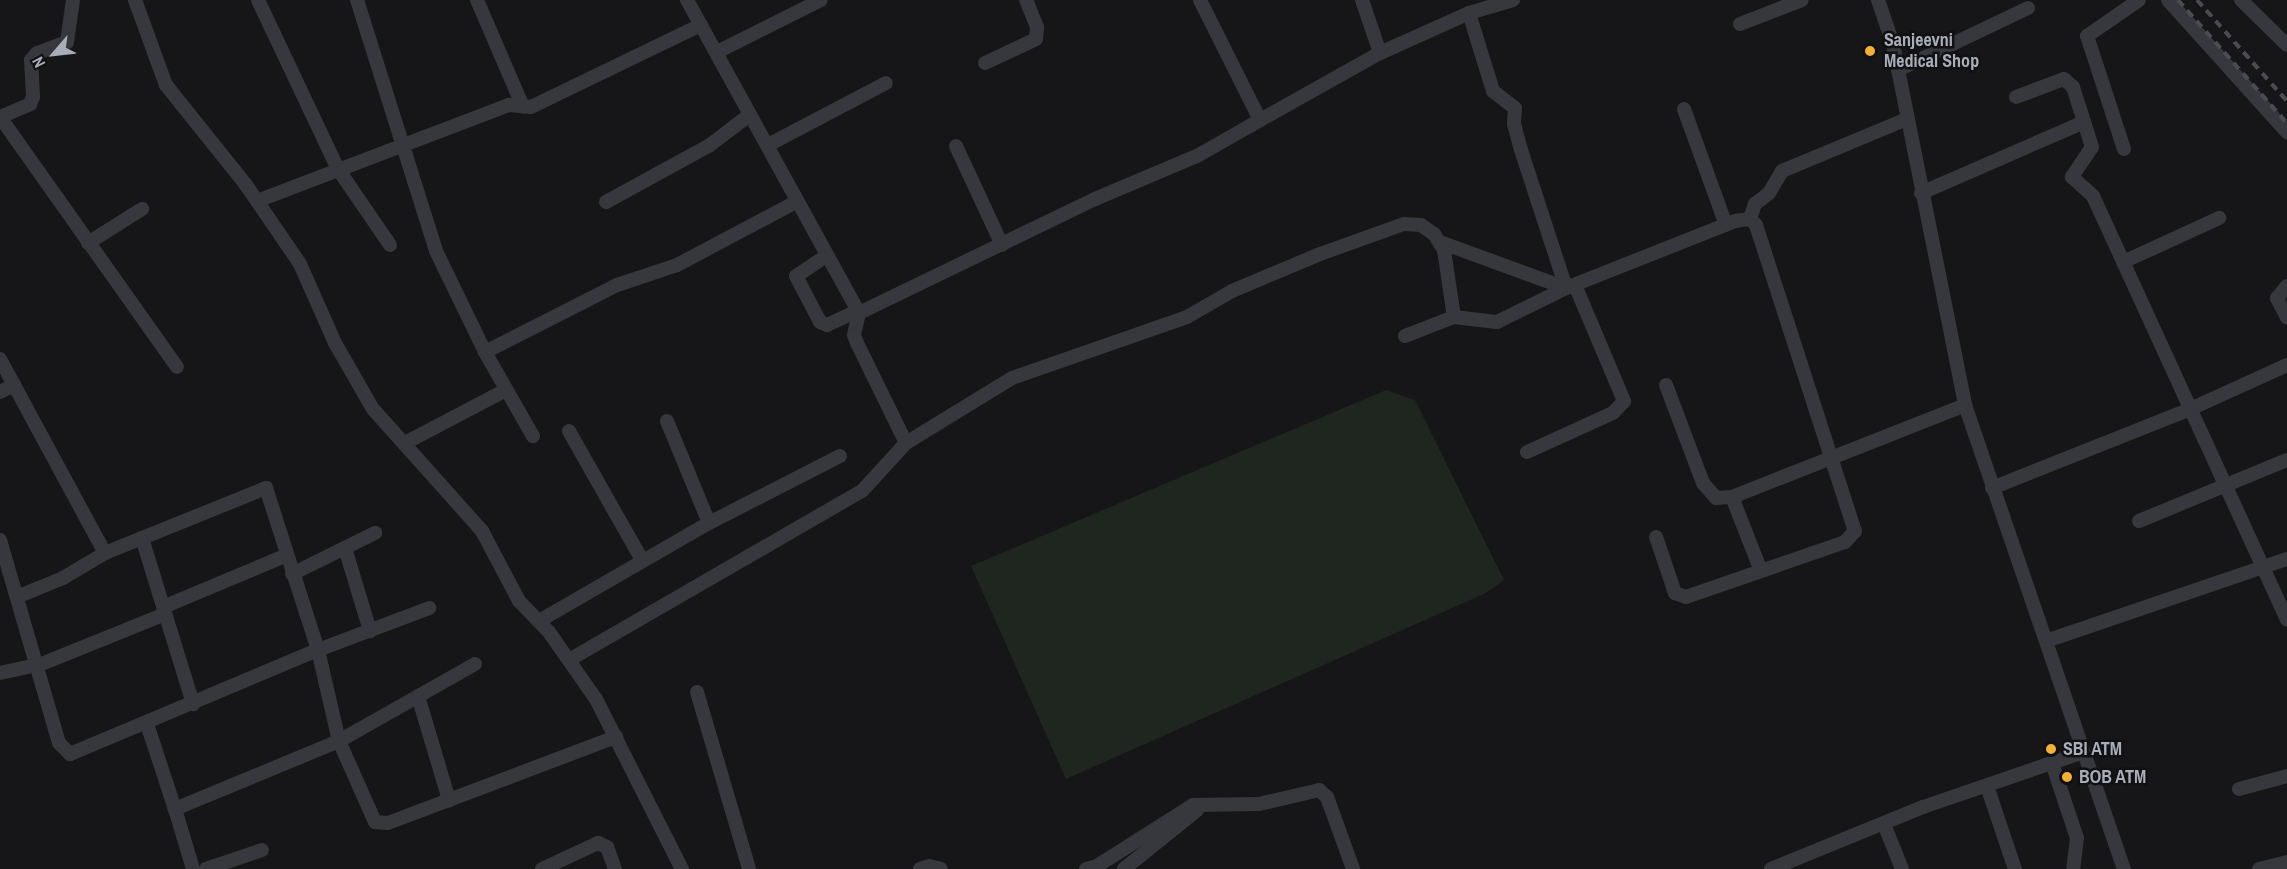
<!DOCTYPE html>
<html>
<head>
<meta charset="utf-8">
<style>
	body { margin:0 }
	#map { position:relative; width:2287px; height:869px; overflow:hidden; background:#161618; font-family:"Archivo Narrow",sans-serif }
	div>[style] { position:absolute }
	.green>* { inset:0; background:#1e261f }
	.minor>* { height:14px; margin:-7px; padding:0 7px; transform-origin:7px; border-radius:7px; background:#37383d }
	.rail>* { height:4px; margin-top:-2px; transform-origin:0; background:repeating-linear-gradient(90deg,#4a4c52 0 8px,transparent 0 14px) }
	.dots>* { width:16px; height:16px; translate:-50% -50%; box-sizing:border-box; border:3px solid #111113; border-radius:50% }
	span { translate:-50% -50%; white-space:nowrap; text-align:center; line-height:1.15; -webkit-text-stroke:5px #111113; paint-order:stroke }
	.poi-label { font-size:18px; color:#a8adb8; font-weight:700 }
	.left { translate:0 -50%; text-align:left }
	.north { position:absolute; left:24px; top:24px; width:60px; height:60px; -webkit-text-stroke:4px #111113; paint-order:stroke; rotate:242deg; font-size:16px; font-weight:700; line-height:24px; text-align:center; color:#a8adb8 }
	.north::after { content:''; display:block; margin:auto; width:21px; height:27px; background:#a8adb8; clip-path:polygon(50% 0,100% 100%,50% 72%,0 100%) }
</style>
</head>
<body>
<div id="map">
	<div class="green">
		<i style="clip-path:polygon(1386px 390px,1415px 400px,1504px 580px,1486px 593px,1066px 779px,971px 566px)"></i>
	</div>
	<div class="minor">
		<i style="left:135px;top:0;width:90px;rotate:70deg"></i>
		<i style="left:166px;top:85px;width:128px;rotate:51.3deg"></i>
		<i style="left:246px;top:185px;width:96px;rotate:55.6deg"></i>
		<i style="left:300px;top:264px;width:86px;rotate:66.1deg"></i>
		<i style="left:335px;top:343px;width:76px;rotate:60.1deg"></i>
		<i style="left:373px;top:409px;width:164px;rotate:48.2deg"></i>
		<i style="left:482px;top:531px;width:79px;rotate:62.1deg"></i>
		<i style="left:519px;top:601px;width:43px;rotate:45.9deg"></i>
		<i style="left:549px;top:632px;width:82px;rotate:55deg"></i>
		<i style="left:596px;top:699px;width:191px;rotate:63.2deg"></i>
		<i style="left:258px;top:0;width:187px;rotate:64.7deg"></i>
		<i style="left:338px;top:169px;width:92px;rotate:55.6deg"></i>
		<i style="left:357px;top:0;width:263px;rotate:72.5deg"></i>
		<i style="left:436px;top:251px;width:112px;rotate:64.1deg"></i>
		<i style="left:485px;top:352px;width:97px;rotate:60.3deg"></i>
		<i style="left:477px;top:0;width:116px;rotate:66.7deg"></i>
		<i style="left:687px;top:0;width:357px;rotate:61.2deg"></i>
		<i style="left:859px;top:313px;width:23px;rotate:103deg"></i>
		<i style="left:854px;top:335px;width:9px;rotate:69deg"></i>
		<i style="left:857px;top:343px;width:111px;rotate:63.9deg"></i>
		<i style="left:1200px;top:0;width:134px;rotate:63.4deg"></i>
		<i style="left:1260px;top:120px;width:137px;rotate:-29.2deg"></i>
		<i style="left:1380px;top:53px;width:98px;rotate:-24.2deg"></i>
		<i style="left:1469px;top:13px;width:82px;rotate:72.9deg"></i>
		<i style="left:1493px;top:91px;width:28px;rotate:38deg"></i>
		<i style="left:1515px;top:108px;width:16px;rotate:94deg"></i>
		<i style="left:1514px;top:124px;width:27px;rotate:75deg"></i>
		<i style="left:1521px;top:150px;width:145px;rotate:71.9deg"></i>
		<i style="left:1362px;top:0;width:56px;rotate:71.2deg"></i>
		<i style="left:1878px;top:0;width:46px;rotate:71.2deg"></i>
		<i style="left:1893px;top:44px;width:368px;rotate:78.7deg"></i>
		<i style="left:1965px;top:405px;width:490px;rotate:71.1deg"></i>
		<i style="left:2168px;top:0;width:178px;rotate:48deg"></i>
		<i style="left:2241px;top:0;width:64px;rotate:44.4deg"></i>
		<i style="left:1469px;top:13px;width:46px;rotate:-16.5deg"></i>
		<i style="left:1740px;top:24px;width:66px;rotate:-21.2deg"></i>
		<i style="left:717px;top:52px;width:116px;rotate:-26.6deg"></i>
		<i style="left:985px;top:63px;width:56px;rotate:-25.2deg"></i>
		<i style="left:1036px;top:39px;width:12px;rotate:-85deg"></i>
		<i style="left:1037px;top:27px;width:29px;rotate:-112deg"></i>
		<i style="left:1898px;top:70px;width:144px;rotate:-25.5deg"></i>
		<i style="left:2016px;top:97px;width:51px;rotate:-20.6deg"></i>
		<i style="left:2064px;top:79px;width:12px;rotate:42deg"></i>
		<i style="left:2073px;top:87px;width:63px;rotate:72.4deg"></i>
		<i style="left:2092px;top:147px;width:36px;rotate:124deg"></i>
		<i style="left:2072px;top:177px;width:28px;rotate:42deg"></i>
		<i style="left:2093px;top:196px;width:466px;rotate:65.4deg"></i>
		<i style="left:1684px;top:109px;width:123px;rotate:70.1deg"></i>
		<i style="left:0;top:117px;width:306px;rotate:54.7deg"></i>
		<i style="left:0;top:117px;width:33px;rotate:-23deg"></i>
		<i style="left:30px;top:104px;width:8px;rotate:-67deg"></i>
		<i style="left:33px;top:97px;width:37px;rotate:-93deg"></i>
		<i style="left:31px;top:60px;width:9px;rotate:-49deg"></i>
		<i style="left:37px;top:53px;width:32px;rotate:-20deg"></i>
		<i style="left:67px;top:42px;width:42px;rotate:-81.9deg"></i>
		<i style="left:768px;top:145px;width:133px;rotate:-27.7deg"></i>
		<i style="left:956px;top:146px;width:109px;rotate:65.1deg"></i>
		<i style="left:2124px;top:149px;width:119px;rotate:-108.1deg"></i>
		<i style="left:2087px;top:36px;width:63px;rotate:-34.7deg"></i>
		<i style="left:1921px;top:193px;width:178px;rotate:-23.5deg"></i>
		<i style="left:257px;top:201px;width:270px;rotate:-20.9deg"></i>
		<i style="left:509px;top:105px;width:22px;rotate:5deg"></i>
		<i style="left:531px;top:107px;width:189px;rotate:-25.8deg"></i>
		<i style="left:606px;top:202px;width:119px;rotate:-28.7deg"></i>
		<i style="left:710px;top:145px;width:48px;rotate:-37.3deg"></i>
		<i style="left:1750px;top:219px;width:16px;rotate:-72deg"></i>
		<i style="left:1755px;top:204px;width:18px;rotate:-38deg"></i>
		<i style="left:1769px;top:193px;width:26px;rotate:-59deg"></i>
		<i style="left:1782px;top:171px;width:135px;rotate:-22.6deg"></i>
		<i style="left:1440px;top:242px;width:134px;rotate:20.1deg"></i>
		<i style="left:88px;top:243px;width:64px;rotate:-32.2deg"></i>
		<i style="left:826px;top:256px;width:36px;rotate:146deg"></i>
		<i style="left:796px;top:276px;width:52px;rotate:62.4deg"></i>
		<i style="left:820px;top:322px;width:8px;rotate:23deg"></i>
		<i style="left:827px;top:325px;width:33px;rotate:-25deg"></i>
		<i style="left:2123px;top:262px;width:106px;rotate:-24.6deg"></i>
		<i style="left:2287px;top:286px;width:16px;rotate:130deg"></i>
		<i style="left:2277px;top:298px;width:22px;rotate:63deg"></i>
		<i style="left:859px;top:313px;width:262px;rotate:-25.8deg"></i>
		<i style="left:1095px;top:199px;width:111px;rotate:-22.9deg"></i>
		<i style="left:1197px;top:156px;width:73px;rotate:-29.7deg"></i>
		<i style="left:1405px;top:336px;width:53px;rotate:-21.2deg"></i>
		<i style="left:1454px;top:317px;width:43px;rotate:6.6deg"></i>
		<i style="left:1497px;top:322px;width:77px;rotate:-26.2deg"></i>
		<i style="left:1566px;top:288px;width:182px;rotate:-21.6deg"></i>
		<i style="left:1735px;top:221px;width:15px;rotate:-8deg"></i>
		<i style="left:1750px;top:219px;width:8px;rotate:45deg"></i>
		<i style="left:1756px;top:225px;width:322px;rotate:72.1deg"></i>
		<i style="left:1855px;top:531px;width:15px;rotate:132deg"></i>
		<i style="left:1845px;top:542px;width:168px;rotate:160.9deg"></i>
		<i style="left:1686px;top:597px;width:12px;rotate:-160deg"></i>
		<i style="left:1675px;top:593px;width:59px;rotate:-108.7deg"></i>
		<i style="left:485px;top:352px;width:148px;rotate:-26.9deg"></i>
		<i style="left:617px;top:285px;width:63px;rotate:-18.4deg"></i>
		<i style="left:677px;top:265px;width:135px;rotate:-27.9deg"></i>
		<i style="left:0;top:359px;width:221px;rotate:61.6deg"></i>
		<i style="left:1666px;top:385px;width:105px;rotate:69.3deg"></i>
		<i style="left:1703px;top:483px;width:20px;rotate:49deg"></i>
		<i style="left:1716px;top:498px;width:16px;rotate:-4deg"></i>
		<i style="left:1732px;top:497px;width:251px;rotate:-21.5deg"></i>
		<i style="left:0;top:392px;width:16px;rotate:-27deg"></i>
		<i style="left:667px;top:421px;width:110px;rotate:67.6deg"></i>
		<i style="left:569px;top:431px;width:148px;rotate:60.5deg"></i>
		<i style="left:405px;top:443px;width:114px;rotate:-27.7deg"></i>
		<i style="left:1527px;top:452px;width:94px;rotate:-24.4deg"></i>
		<i style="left:1613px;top:413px;width:16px;rotate:-47deg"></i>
		<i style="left:1624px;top:401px;width:126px;rotate:-112.9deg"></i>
		<i style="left:1992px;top:488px;width:211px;rotate:-21.7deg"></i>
		<i style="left:2188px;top:410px;width:109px;rotate:-24.4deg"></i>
		<i style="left:1732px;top:497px;width:79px;rotate:68.6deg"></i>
		<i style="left:2139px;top:521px;width:160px;rotate:-22.4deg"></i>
		<i style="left:142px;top:538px;width:174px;rotate:72.9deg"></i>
		<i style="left:0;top:540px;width:211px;rotate:73.8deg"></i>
		<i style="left:59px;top:743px;width:16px;rotate:45deg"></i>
		<i style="left:70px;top:754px;width:269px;rotate:-22.8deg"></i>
		<i style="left:318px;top:650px;width:119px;rotate:-20.7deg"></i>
		<i style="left:345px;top:548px;width:87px;rotate:73.2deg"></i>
		<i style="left:292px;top:574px;width:93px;rotate:-26.3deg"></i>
		<i style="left:19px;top:596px;width:48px;rotate:-22.2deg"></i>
		<i style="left:63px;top:578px;width:49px;rotate:-30.8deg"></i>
		<i style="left:105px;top:553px;width:174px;rotate:-22deg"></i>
		<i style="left:266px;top:488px;width:170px;rotate:72.2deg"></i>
		<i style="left:318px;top:650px;width:93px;rotate:77deg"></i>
		<i style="left:339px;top:741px;width:178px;rotate:157.5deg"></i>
		<i style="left:175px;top:809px;width:63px;rotate:73.3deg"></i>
		<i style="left:163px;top:607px;width:132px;rotate:-22.7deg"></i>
		<i style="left:539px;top:621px;width:196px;rotate:-30deg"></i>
		<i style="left:709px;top:523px;width:147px;rotate:-27.1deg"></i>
		<i style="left:2046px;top:641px;width:255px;rotate:-18.8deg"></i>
		<i style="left:569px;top:660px;width:338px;rotate:-30deg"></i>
		<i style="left:862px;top:491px;width:65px;rotate:-47.5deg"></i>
		<i style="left:906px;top:443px;width:124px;rotate:-31.5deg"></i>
		<i style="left:1012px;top:378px;width:185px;rotate:-19.2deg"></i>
		<i style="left:1187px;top:317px;width:52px;rotate:-30deg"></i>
		<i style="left:1232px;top:291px;width:95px;rotate:-22.8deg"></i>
		<i style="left:1320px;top:254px;width:89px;rotate:-19.7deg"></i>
		<i style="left:1404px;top:224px;width:17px;rotate:3deg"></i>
		<i style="left:1421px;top:225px;width:16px;rotate:35deg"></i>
		<i style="left:1434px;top:234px;width:19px;rotate:58deg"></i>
		<i style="left:1444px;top:250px;width:68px;rotate:81.5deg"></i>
		<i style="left:475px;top:664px;width:156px;rotate:150.5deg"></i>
		<i style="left:339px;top:741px;width:89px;rotate:66deg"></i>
		<i style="left:375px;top:822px;width:13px;rotate:4deg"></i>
		<i style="left:388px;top:823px;width:244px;rotate:-20.7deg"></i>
		<i style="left:0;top:673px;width:40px;rotate:-12deg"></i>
		<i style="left:39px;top:665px;width:136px;rotate:-22deg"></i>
		<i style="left:697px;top:692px;width:184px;rotate:73.6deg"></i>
		<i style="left:418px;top:696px;width:109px;rotate:73.4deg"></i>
		<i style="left:147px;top:724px;width:89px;rotate:71.8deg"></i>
		<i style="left:2052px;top:763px;width:79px;rotate:71.6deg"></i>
		<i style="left:2077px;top:838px;width:31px;rotate:97deg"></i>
		<i style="left:1987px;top:786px;width:88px;rotate:71.4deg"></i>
		<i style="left:2239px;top:789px;width:50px;rotate:-15.2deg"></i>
		<i style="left:1884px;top:824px;width:48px;rotate:68.2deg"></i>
		<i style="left:206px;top:869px;width:59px;rotate:-18.7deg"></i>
		<i style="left:542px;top:869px;width:62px;rotate:-24.9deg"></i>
		<i style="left:598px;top:843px;width:10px;rotate:24deg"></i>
		<i style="left:607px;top:847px;width:23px;rotate:70deg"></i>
		<i style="left:920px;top:869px;width:9px;rotate:-18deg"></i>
		<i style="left:929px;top:866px;width:12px;rotate:14deg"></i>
		<i style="left:1086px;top:869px;width:11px;rotate:-15deg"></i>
		<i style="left:1097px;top:866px;width:114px;rotate:-32.4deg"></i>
		<i style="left:1193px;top:805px;width:66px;rotate:-0.9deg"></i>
		<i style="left:1259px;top:804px;width:62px;rotate:-13.1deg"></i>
		<i style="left:1319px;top:790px;width:11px;rotate:41deg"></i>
		<i style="left:1327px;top:797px;width:77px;rotate:70.1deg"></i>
		<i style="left:1124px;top:869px;width:94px;rotate:-38.9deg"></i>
		<i style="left:1771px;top:869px;width:164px;rotate:-22.2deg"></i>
		<i style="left:1923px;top:807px;width:170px;rotate:-18.9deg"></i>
		<i style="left:2259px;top:869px;width:29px;rotate:-14deg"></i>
	</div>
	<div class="rail">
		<i style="left:2178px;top:0;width:164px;rotate:48.5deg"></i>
		<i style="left:2197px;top:0;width:135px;rotate:48.3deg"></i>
	</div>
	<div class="dots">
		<i style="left:1870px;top:51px;background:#f2b134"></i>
		<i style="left:2051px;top:749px;background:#f2b134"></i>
		<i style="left:2067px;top:777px;background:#f2b134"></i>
	</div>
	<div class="poi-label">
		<span class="left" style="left:1884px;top:51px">Sanjeevni<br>Medical Shop</span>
		<span class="left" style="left:2063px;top:749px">SBI ATM</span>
		<span class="left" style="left:2079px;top:777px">BOB ATM</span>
	</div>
	<div class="north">N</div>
</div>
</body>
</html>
